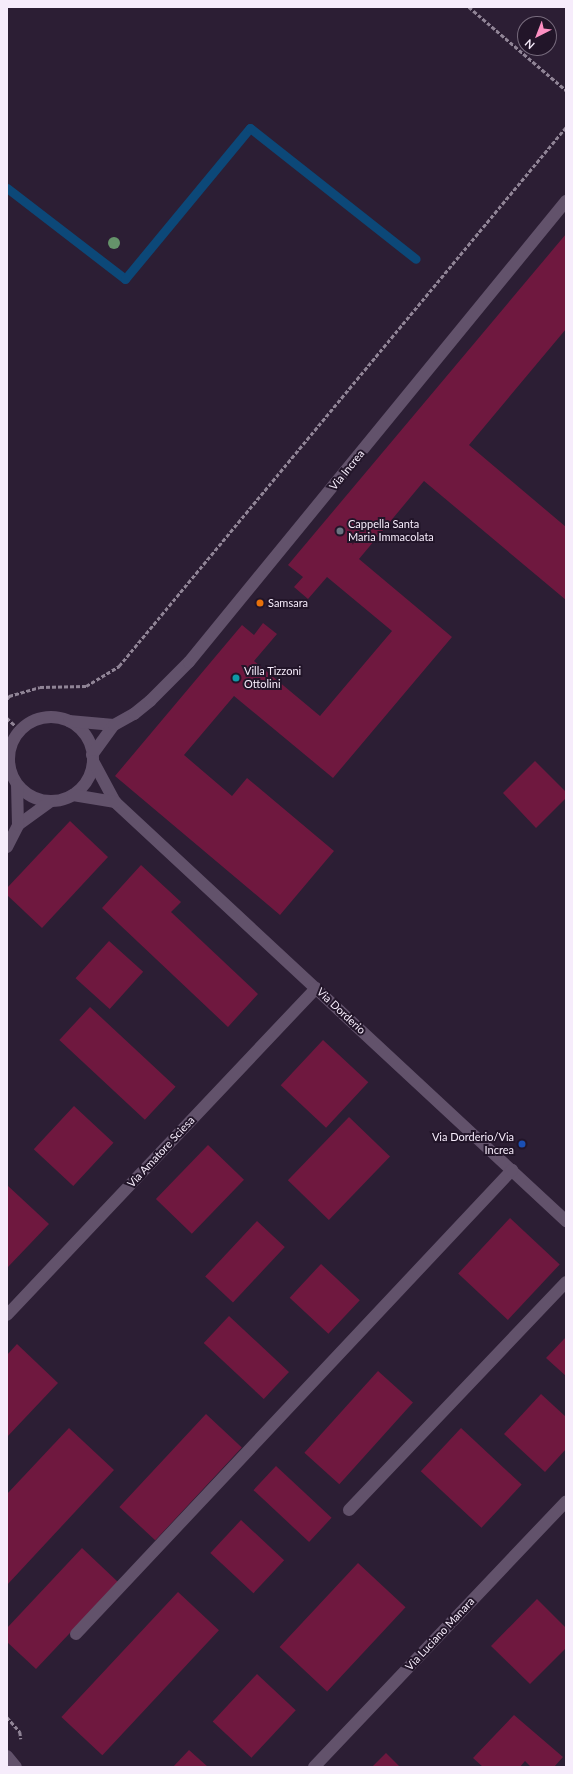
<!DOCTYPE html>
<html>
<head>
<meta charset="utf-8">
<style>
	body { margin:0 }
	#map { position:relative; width:573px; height:1774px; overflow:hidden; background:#2c1e34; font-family:Lato,sans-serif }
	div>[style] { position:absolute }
	.stream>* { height:9px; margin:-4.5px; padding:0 4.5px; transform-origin:4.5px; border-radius:4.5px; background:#0c4878 }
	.building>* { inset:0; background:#6f183f; transform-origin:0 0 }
	.path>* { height:2.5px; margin-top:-1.25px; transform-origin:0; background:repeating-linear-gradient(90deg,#908496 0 4px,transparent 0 6px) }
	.minor>* { height:12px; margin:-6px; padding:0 6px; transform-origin:6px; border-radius:6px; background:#62526b }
	.minor>.ring { margin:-6px; padding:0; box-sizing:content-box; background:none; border:12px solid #62526b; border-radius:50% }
	.trees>* { width:12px; height:12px; margin:-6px; border-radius:50%; background:#65936a }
	.dots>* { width:11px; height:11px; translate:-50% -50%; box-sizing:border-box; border:2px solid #221529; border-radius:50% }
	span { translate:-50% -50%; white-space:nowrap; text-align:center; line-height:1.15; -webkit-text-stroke:4px #221529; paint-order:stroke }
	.street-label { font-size:11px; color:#f6ecfb }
	.poi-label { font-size:11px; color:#f6ecfb }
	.left { translate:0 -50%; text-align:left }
	.right { translate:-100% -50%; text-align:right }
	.frame { position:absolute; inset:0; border:8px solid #f6ecfb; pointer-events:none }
	.north { position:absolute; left:517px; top:16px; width:40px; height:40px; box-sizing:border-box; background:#221529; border:1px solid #776b7d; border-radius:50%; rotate:222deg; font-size:11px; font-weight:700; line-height:16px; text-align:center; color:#f6ecfb }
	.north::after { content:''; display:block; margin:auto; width:14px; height:18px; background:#fc8fc2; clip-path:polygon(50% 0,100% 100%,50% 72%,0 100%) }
</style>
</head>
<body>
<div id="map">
	<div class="stream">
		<i style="left:7px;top:188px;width:149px;rotate:37.6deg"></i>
		<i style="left:125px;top:279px;width:196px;rotate:-50.4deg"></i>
		<i style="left:250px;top:128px;width:211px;rotate:38.3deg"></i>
	</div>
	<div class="building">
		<i style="clip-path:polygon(566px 234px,566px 329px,469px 445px,566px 527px,566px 600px,424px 481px,359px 559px,452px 637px,333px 778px,234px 696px,184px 755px,232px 796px,247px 778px,334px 851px,280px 915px,115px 776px,242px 625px,254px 635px,263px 623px,277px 634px,254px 661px,320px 716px,392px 631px,327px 577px,308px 599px,294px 587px,303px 577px,288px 565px)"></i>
		<i style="clip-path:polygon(535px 761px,566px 792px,566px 798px,536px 828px,503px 793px)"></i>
		<i style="clip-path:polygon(70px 821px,108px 857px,42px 928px,7px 895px,7px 888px)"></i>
		<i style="clip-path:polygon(141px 865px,181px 902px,171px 912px,258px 994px,228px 1027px,102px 908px)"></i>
		<i style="left:109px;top:941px;width:46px;height:50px;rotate:42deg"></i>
		<i style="left:90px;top:1007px;width:117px;height:45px;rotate:43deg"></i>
		<i style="left:323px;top:1040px;width:62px;height:62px;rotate:43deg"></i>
		<i style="left:74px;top:1106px;width:54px;height:59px;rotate:43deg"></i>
		<i style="left:349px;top:1117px;width:57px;height:88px;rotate:44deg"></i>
		<i style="left:208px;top:1145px;width:50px;height:75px;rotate:44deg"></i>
		<i style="clip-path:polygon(7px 1185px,49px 1224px,7px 1268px)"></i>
		<i style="left:510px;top:1218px;width:68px;height:76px;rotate:43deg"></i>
		<i style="left:257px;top:1221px;width:38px;height:76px;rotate:43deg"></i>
		<i style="left:321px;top:1264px;width:53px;height:46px;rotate:43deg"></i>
		<i style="left:229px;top:1316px;width:82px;height:37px;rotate:43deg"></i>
		<i style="clip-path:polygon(566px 1337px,566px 1376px,546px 1358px)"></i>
		<i style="clip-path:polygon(17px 1344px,58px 1383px,7px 1437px,7px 1355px)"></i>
		<i style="left:378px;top:1371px;width:47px;height:110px;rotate:42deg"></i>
		<i style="clip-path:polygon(541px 1394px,566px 1417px,566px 1449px,545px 1472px,504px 1434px)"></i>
		<i style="left:206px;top:1414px;width:49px;height:127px;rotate:43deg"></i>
		<i style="clip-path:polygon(69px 1428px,114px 1470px,7px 1585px,7px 1494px)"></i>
		<i style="left:461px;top:1428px;width:83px;height:59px;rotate:43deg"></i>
		<i style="left:276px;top:1466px;width:76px;height:33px;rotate:43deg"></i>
		<i style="left:241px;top:1520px;width:59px;height:45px;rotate:43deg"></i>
		<i style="clip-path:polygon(82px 1548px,118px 1582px,36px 1669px,7px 1642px,7px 1628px)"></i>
		<i style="left:358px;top:1563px;width:65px;height:115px;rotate:43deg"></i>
		<i style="left:178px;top:1592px;width:56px;height:171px;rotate:43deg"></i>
		<i style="clip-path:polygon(537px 1599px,566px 1628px,566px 1648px,530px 1684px,491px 1646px)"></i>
		<i style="left:257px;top:1674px;width:53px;height:65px;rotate:43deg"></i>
		<i style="clip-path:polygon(514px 1715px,563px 1757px,554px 1767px,531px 1767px,525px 1761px,520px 1767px,483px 1767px,473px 1758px)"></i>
		<i style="clip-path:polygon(189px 1750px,208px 1767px,173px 1767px)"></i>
		<i style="clip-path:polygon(386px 1753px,400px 1767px,372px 1767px)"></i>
	</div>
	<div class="path">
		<i style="left:469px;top:7px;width:128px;rotate:40.6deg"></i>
		<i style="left:7px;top:699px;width:4px;rotate:-56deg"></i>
		<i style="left:9px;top:696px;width:32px;rotate:-16deg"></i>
		<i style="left:40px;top:687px;width:46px;rotate:-1.2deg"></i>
		<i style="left:86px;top:686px;width:39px;rotate:-31deg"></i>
		<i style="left:119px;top:666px;width:700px;rotate:-50.33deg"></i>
		<i style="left:7px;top:718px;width:18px;rotate:43deg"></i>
		<i style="left:7px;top:1717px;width:20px;rotate:49deg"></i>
		<i style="left:20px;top:1732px;width:7px;rotate:82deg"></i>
	</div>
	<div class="minor">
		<i class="ring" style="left:9px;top:717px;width:72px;height:72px"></i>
		<i style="left:69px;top:721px;width:45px;rotate:5.1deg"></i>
		<i style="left:92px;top:755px;width:37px;rotate:-54deg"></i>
		<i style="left:114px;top:725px;width:23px;rotate:-29deg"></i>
		<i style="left:134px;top:714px;width:21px;rotate:-39deg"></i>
		<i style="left:150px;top:701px;width:55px;rotate:-45deg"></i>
		<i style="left:189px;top:662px;width:596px;rotate:-50.72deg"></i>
		<i style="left:93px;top:761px;width:47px;rotate:61.8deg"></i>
		<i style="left:115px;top:802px;width:616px;rotate:42.89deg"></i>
		<i style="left:73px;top:795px;width:43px;rotate:9.5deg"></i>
		<i style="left:18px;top:825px;width:41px;rotate:-36deg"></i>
		<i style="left:7px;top:847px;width:25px;rotate:-63deg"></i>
		<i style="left:18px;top:825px;width:40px;rotate:-91.4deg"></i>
		<i style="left:7px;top:1315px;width:450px;rotate:-46.6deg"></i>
		<i style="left:349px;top:1510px;width:315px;rotate:-46.4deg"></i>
		<i style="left:76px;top:1634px;width:637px;rotate:-46.78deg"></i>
		<i style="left:7px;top:1756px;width:14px;rotate:51deg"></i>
		<i style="left:314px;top:1767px;width:366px;rotate:-46.5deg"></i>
	</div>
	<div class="trees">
		<i style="left:114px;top:243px"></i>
	</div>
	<div class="dots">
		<i style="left:340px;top:531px;background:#6b7280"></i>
		<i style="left:260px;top:603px;background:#e8710a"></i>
		<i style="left:236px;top:678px;background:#0f9aa8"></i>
		<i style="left:522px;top:1144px;background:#1a4fb4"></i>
	</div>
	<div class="street-label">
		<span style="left:347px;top:470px;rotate:-51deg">Via Increa</span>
		<span style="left:341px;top:1011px;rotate:43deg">Via Dorderio</span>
		<span style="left:161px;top:1152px;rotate:-47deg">Via Amatore Sciesa</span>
		<span style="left:440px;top:1634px;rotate:-47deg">Via Luciano Manara</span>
	</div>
	<div class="poi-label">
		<span class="left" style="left:348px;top:531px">Cappella Santa<br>Maria Immacolata</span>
		<span class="left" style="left:268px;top:603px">Samsara</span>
		<span class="left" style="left:244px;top:678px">Villa Tizzoni<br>Ottolini</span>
		<span class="right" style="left:514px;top:1144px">Via Dorderio/Via<br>Increa</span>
	</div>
	<div class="frame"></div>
	<div class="north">N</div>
</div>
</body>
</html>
